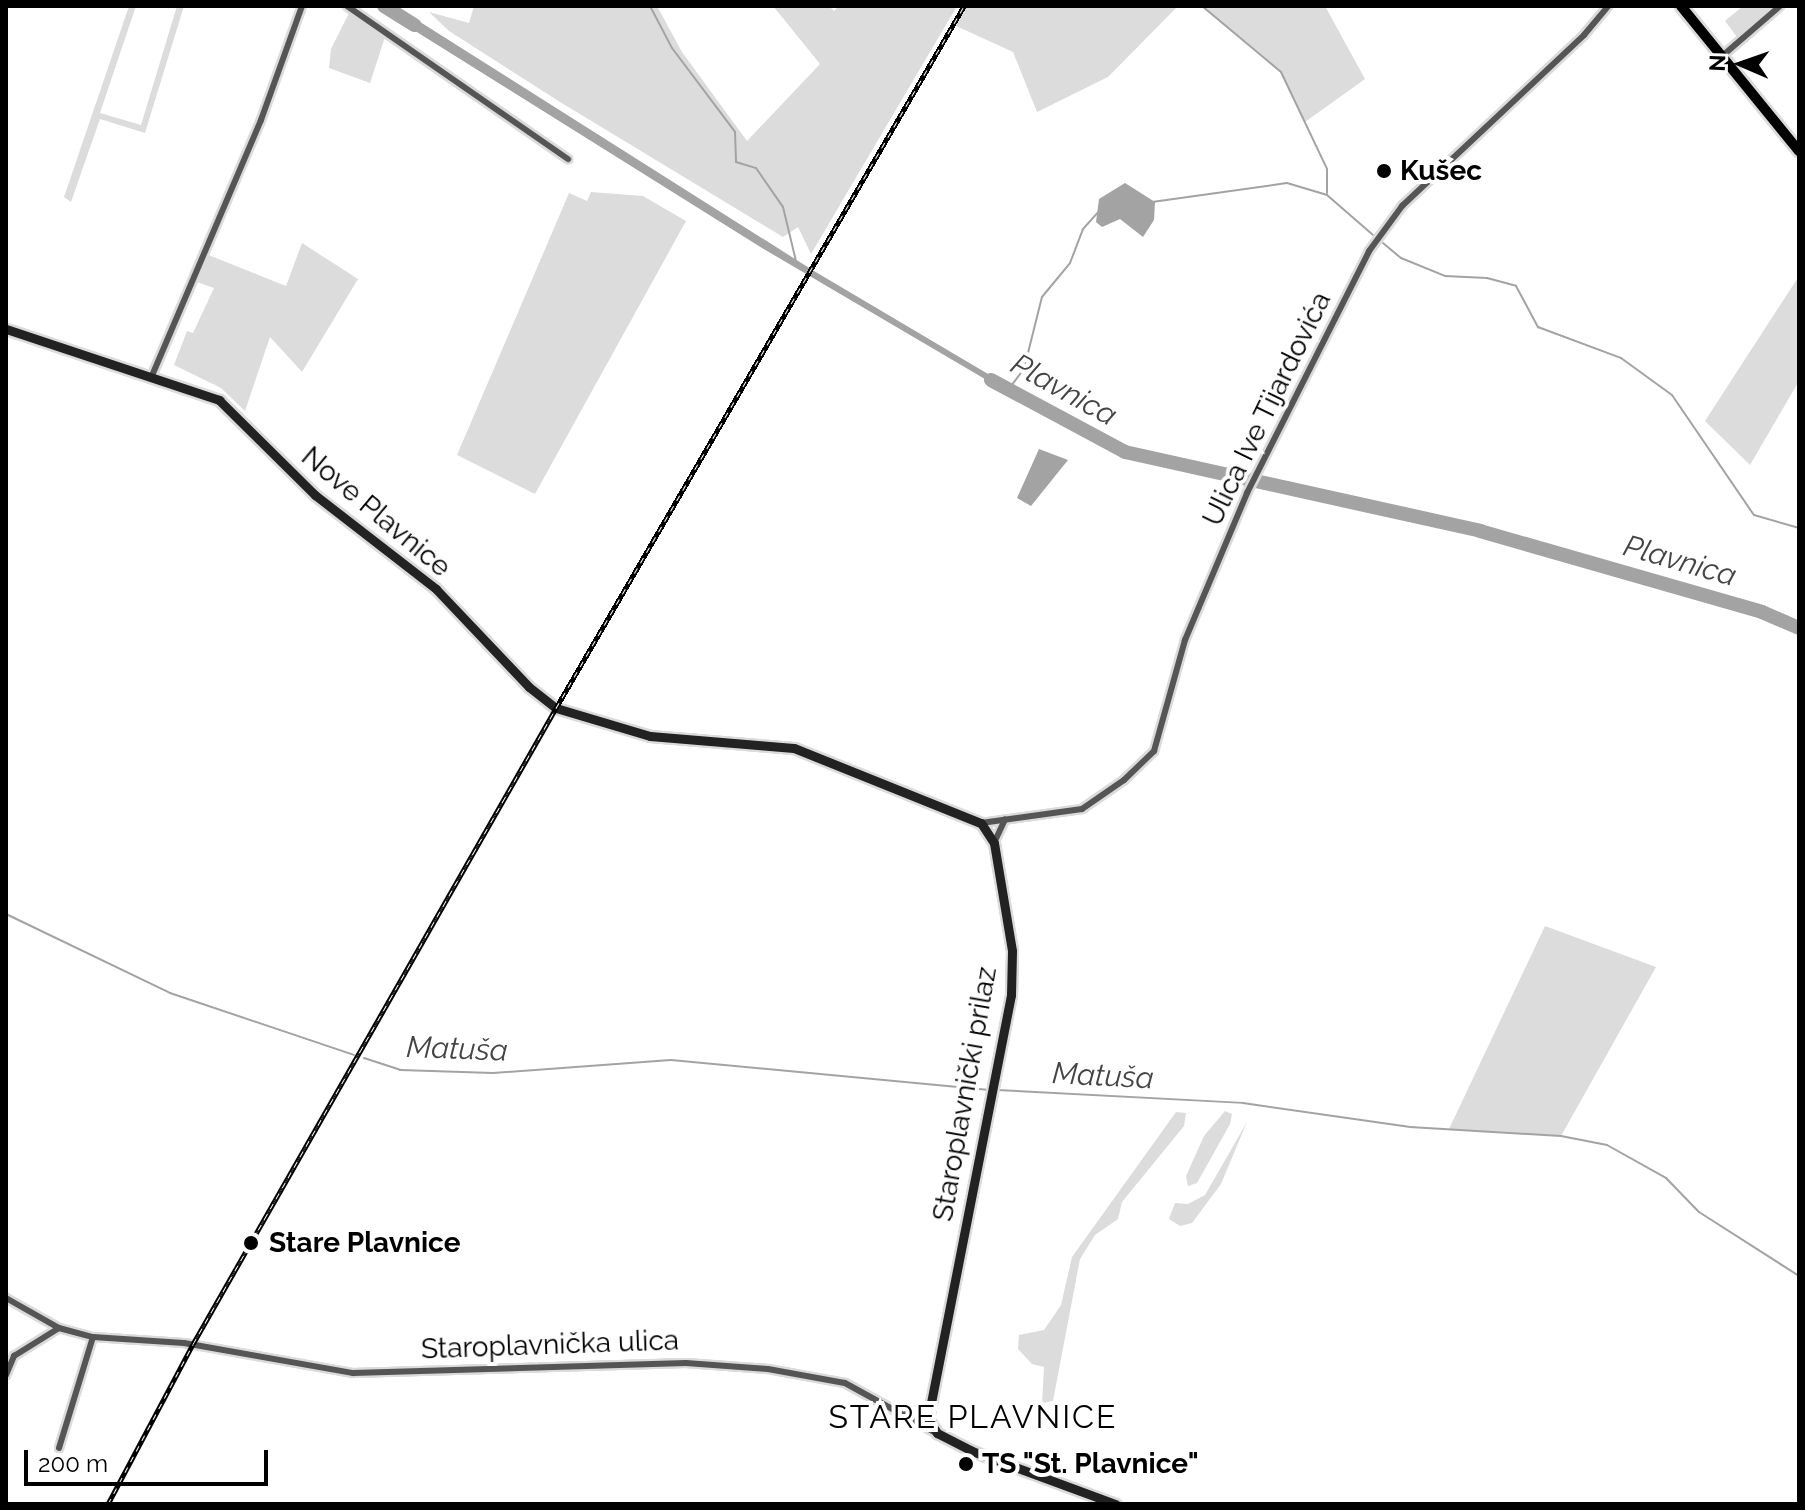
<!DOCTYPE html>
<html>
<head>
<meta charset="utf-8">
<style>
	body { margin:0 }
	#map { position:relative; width:1805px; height:1510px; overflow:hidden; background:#fff; font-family:Raleway,sans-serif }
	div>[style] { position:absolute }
	.green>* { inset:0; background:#dcdcdc }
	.water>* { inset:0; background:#a3a3a3 }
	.stream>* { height:2px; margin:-1px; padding:0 1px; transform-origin:1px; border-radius:1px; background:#a3a3a3 }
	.river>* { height:14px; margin:-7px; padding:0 7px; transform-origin:7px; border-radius:7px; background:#a3a3a3 }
	.roads { filter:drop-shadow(2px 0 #dbdbdb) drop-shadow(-2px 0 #dbdbdb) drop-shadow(0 2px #dbdbdb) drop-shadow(0 -2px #dbdbdb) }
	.street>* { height:6px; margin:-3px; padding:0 3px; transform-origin:3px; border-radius:3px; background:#555 }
	.secondary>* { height:9px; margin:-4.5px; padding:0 4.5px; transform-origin:4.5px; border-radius:4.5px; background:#222 }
	.primary>* { height:10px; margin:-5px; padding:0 5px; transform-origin:5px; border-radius:5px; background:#000 }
	.rail>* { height:5px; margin-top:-2.5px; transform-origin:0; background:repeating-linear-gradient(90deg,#fff 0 6px,#000 0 12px); box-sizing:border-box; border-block:2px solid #000 }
	.dots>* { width:22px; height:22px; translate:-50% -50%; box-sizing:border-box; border:4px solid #fff; border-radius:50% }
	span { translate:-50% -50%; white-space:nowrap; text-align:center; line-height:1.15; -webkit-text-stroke:8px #fff; paint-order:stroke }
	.poi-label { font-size:28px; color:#000; font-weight:700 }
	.left { translate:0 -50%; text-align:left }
	.street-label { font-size:28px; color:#000 }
	.water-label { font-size:30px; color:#444; font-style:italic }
	.quarter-label { font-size:32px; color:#000; letter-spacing:2px }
	.frame { position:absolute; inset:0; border:8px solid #000; pointer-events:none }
	.north { position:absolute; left:1701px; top:24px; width:80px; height:80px; -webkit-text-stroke:6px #fff; paint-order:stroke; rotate:272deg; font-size:22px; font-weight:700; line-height:32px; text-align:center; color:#000 }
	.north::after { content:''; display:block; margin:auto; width:28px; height:36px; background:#000; clip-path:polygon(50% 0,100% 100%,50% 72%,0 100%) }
	.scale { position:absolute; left:24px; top:1450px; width:244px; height:36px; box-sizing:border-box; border:4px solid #000; border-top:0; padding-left:10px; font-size:24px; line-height:28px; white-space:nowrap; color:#000; -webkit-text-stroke:6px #fff; paint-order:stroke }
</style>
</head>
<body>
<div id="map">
	<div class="green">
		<i style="clip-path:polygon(129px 6px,136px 6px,100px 113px,141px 125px,177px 6px,184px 6px,145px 133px,100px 119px,71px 202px,64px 197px)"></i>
		<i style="clip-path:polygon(474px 6px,657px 6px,682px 52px,747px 141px,820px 64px,773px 6px,829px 6px,834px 11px,839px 6px,957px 6px,811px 254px,798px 227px,783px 237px,560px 102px,449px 31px,429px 12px,469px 23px)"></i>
		<i style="clip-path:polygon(964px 6px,1178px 6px,1108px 77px,1037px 112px,1013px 52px,954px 25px)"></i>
		<i style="clip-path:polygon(1201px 6px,1325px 6px,1365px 79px,1305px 122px,1281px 72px)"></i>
		<i style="clip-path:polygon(1743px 6px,1780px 6px,1740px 41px,1725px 21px)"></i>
		<i style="clip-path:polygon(351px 9px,386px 34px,370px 83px,329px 68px,331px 49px)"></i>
		<i style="clip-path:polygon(591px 192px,643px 196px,686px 221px,535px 494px,457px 455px,569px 193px,587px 201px)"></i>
		<i style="clip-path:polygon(302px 243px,358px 279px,302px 372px,270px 337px,245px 411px,221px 388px,174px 365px,187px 331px,193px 333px,214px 288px,194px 281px,206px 254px,286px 286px)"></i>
		<i style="clip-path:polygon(1799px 276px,1799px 381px,1750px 465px,1705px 421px)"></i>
		<i style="clip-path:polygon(1545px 926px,1656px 967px,1561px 1136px,1449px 1129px)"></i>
		<i style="clip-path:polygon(1225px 1111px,1232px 1114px,1230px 1124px,1197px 1183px,1188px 1186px,1186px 1176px,1204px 1136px)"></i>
		<i style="clip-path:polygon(1176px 1112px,1186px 1113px,1184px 1126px,1122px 1202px,1118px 1219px,1095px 1235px,1080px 1259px,1053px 1401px,1042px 1403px,1044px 1367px,1032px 1364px,1018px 1349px,1019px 1335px,1044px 1330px,1061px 1305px,1072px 1257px)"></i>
		<i style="clip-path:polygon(1247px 1122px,1221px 1184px,1192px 1223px,1180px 1226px,1169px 1219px,1175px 1203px,1188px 1204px,1205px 1195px)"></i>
	</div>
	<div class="water">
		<i style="clip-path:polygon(398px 15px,417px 20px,814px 271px,1010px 387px,1007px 392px,762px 248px,404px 24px)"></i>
		<i style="clip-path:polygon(1125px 183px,1155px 202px,1154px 220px,1143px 237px,1120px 219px,1102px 227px,1096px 222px,1099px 199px)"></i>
		<i style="clip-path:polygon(1039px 449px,1068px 460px,1031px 506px,1017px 498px)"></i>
	</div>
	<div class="stream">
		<i style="left:650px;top:6px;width:47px;rotate:62.4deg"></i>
		<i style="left:672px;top:48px;width:105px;rotate:53.1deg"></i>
		<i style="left:735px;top:132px;width:30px;rotate:88deg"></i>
		<i style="left:736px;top:162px;width:21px;rotate:17deg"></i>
		<i style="left:756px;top:168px;width:47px;rotate:55.3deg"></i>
		<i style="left:783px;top:207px;width:56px;rotate:76.5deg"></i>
		<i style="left:1202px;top:6px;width:103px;rotate:39.9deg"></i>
		<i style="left:1281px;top:72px;width:107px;rotate:64.6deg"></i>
		<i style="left:1327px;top:169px;width:24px;rotate:90deg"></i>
		<i style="left:1152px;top:202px;width:136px;rotate:-8deg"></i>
		<i style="left:1287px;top:183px;width:42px;rotate:16.7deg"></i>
		<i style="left:1327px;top:195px;width:61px;rotate:41deg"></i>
		<i style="left:1383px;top:243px;width:23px;rotate:40deg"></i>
		<i style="left:1401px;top:258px;width:48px;rotate:22.2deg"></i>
		<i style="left:1445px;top:276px;width:42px;rotate:2.7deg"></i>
		<i style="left:1487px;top:278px;width:30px;rotate:15deg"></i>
		<i style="left:1516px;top:286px;width:47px;rotate:61.8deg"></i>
		<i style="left:1538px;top:327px;width:89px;rotate:20.5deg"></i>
		<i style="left:1621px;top:358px;width:63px;rotate:36deg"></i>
		<i style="left:1672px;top:395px;width:145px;rotate:55.7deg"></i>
		<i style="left:1754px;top:515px;width:47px;rotate:16.1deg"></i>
		<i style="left:1008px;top:390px;width:26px;rotate:-53deg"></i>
		<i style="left:1024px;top:369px;width:74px;rotate:-76deg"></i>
		<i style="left:1042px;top:297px;width:44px;rotate:-50.5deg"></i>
		<i style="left:1070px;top:263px;width:36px;rotate:-69deg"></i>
		<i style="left:1083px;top:229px;width:24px;rotate:-48deg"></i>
		<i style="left:6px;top:914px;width:182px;rotate:25.7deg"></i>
		<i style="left:170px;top:993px;width:194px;rotate:18.6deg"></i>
		<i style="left:364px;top:1058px;width:38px;rotate:18deg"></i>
		<i style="left:400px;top:1070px;width:93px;rotate:1.8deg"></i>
		<i style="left:493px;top:1073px;width:178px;rotate:-4.2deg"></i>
		<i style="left:671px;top:1060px;width:320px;rotate:5.4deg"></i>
		<i style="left:997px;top:1090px;width:246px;rotate:3deg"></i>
		<i style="left:1243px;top:1103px;width:169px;rotate:8.2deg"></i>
		<i style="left:1410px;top:1127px;width:151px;rotate:3.4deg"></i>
		<i style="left:1561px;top:1136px;width:47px;rotate:11.1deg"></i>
		<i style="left:1607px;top:1145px;width:68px;rotate:29.2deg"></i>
		<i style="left:1666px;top:1178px;width:47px;rotate:45.9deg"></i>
		<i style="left:1699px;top:1212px;width:119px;rotate:32.6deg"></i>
	</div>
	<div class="river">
		<i style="left:384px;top:6px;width:36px;rotate:32deg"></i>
		<i style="left:991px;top:380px;width:152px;rotate:28.2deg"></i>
		<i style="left:1125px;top:452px;width:364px;rotate:12.5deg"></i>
		<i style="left:1480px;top:531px;width:293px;rotate:16deg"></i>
		<i style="left:1762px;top:612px;width:40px;rotate:23.4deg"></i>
	</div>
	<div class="roads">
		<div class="street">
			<i style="left:347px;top:6px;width:269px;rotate:34.7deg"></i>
			<i style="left:1721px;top:57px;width:78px;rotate:-40.8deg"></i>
			<i style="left:151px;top:378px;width:280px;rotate:-66.9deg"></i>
			<i style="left:261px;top:120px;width:121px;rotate:-70.2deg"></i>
			<i style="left:981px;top:823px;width:102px;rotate:-7.9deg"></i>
			<i style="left:1082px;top:809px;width:51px;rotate:-34.6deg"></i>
			<i style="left:1124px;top:780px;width:42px;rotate:-44deg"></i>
			<i style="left:1154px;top:751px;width:115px;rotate:-74.4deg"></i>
			<i style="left:1185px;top:640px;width:160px;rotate:-67.1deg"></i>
			<i style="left:1247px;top:493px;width:271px;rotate:-63.2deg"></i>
			<i style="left:1369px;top:251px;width:56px;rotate:-53.7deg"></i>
			<i style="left:1402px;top:206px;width:250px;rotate:-43.2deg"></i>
			<i style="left:1584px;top:35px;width:38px;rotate:-50deg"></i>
			<i style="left:994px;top:843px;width:26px;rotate:-65deg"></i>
			<i style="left:6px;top:1298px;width:61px;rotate:29.5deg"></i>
			<i style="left:59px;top:1328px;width:35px;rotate:15deg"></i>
			<i style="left:93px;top:1337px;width:91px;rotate:3.8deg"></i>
			<i style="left:184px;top:1343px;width:172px;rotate:10.1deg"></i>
			<i style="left:353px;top:1373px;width:333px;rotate:-1.7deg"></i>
			<i style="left:686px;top:1363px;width:82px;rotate:4.2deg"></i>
			<i style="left:768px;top:1369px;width:78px;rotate:10.3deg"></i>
			<i style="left:845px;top:1383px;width:104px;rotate:28.8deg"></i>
			<i style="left:6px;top:1375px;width:21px;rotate:-67deg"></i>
			<i style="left:14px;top:1356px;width:53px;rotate:-31.9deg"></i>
			<i style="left:906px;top:1414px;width:22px;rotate:-18deg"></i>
			<i style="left:59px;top:1448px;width:116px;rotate:-73deg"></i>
		</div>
		<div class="secondary">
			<i style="left:6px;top:329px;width:225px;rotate:18.4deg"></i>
			<i style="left:219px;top:400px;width:135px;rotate:44.7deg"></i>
			<i style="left:315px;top:495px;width:153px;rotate:37.8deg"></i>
			<i style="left:436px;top:589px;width:135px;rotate:46.5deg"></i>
			<i style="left:529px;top:687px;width:34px;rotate:38deg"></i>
			<i style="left:556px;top:708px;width:98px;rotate:16.6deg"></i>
			<i style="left:650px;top:736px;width:144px;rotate:4.8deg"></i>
			<i style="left:794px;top:748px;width:201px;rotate:21.9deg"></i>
			<i style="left:981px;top:823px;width:24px;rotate:57deg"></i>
			<i style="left:994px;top:843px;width:109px;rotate:80.5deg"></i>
			<i style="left:1012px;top:951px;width:44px;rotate:91.3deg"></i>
			<i style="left:1011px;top:995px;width:432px;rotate:101.1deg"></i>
			<i style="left:928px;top:1419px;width:17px;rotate:57deg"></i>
			<i style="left:937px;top:1433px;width:39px;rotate:27deg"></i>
			<i style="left:972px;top:1451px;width:153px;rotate:20.3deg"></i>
		</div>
		<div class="primary">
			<i style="left:1681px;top:6px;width:187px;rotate:50.9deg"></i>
		</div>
	</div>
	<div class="rail">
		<i style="left:108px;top:1504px;width:181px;rotate:-62deg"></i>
		<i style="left:193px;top:1344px;width:732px;rotate:-60.28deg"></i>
		<i style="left:556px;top:708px;width:812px;rotate:-59.83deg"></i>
	</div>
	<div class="dots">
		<i style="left:1384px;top:171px;background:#000"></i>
		<i style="left:251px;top:1243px;background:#000"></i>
		<i style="left:966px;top:1464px;background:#000"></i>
	</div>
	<div class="poi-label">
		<span class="left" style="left:1400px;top:171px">Kušec</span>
		<span class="left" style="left:269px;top:1243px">Stare Plavnice</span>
		<span class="left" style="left:982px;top:1464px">TS "St. Plavnice"</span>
	</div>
	<div class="street-label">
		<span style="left:1267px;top:409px;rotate:-64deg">Ulica Ive Tijardovića</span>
		<span style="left:376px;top:512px;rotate:40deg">Nove Plavnice</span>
		<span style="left:965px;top:1094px;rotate:-80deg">Staroplavnički prilaz</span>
		<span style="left:550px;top:1345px;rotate:-2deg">Staroplavnička ulica</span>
	</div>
	<div class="water-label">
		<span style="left:1064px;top:390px;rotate:29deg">Plavnica</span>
		<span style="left:1680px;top:561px;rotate:16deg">Plavnica</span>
		<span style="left:457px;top:1049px;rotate:2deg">Matuša</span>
		<span style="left:1103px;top:1076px;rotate:3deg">Matuša</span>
	</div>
	<div class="quarter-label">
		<span style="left:973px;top:1417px">STARE PLAVNICE</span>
	</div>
	<div class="frame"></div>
	<div class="north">N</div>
	<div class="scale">200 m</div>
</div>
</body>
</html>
